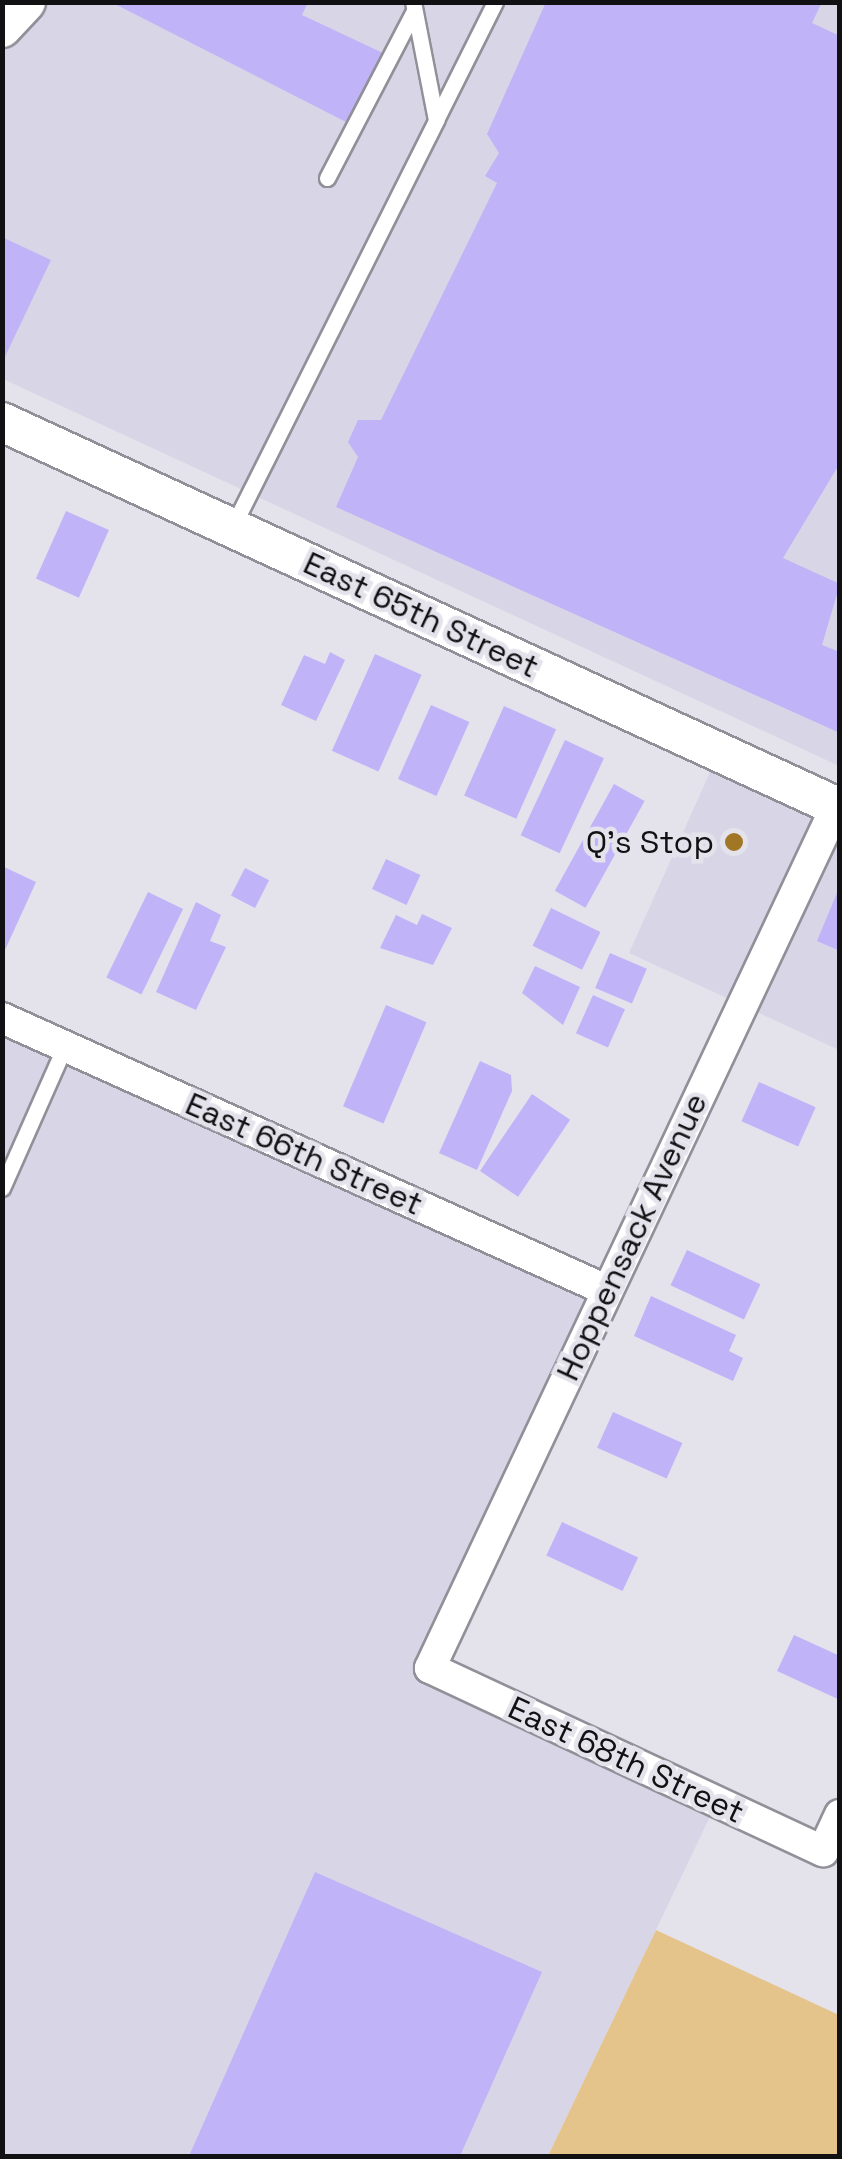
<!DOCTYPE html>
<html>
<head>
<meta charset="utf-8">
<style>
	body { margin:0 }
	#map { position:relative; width:842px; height:2159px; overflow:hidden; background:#e4e3ec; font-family:"Space Grotesk",sans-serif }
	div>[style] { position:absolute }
	.built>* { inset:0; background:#d8d6e6 }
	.green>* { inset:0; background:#e5c48b }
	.building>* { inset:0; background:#c1b3f8; transform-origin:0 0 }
	.roads { filter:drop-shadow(2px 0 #919099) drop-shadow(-2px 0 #919099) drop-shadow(0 2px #919099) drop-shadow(0 -2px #919099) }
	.service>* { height:15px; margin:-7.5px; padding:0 7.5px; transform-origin:7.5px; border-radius:7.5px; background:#fff }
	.minor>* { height:30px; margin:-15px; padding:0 15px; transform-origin:15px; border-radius:15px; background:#fff }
	.tertiary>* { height:38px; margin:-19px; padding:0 19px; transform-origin:19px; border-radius:19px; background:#fff }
	.dots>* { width:28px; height:28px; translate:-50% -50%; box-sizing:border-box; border:5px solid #e4e3ec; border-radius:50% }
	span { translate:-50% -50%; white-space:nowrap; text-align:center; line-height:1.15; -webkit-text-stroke:9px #e4e3ec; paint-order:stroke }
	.street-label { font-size:32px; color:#111013 }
	.poi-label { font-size:32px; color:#111013 }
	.right { translate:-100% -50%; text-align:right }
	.frame { position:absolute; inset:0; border:5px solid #111013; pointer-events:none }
</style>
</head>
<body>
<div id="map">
	<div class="built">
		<i style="clip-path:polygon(3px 3px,839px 3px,839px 766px,3px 379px)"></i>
		<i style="clip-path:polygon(719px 752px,839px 808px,839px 1050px,629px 953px)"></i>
		<i style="clip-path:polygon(3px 1018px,606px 1290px,430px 1668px,717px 1802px,548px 2156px,3px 2156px)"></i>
	</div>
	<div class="green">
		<i style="clip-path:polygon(656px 1930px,839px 2015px,839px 2156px,548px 2156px)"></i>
	</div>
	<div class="building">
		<i style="clip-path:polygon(111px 2px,308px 2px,302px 15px,385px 54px,350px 124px)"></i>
		<i style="clip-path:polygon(546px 2px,822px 2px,812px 23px,840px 36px,840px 463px,783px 558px,840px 584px,822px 645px,840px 652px,840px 733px,336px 507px,358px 457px,348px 442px,358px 420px,381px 420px,497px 183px,485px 176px,499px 153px,487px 134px)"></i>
		<i style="clip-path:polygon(2px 237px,51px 260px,2px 363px)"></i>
		<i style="left:66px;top:511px;width:47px;height:74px;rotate:24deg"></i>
		<i style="clip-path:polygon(330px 652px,345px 660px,316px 721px,281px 705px,304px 655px,325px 664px)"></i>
		<i style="left:375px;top:654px;width:51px;height:106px;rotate:24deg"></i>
		<i style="left:431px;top:705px;width:42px;height:81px;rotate:24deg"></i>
		<i style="left:504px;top:706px;width:57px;height:98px;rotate:24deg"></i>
		<i style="left:565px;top:740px;width:43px;height:105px;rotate:25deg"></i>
		<i style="left:614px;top:784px;width:35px;height:122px;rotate:29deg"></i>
		<i style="left:386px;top:859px;width:38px;height:33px;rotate:25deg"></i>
		<i style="clip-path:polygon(2px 866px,36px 882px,5px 950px,2px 949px)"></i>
		<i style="left:245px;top:868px;width:27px;height:31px;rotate:27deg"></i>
		<i style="clip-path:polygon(839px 888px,840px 888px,840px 951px,817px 941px)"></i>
		<i style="left:148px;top:892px;width:39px;height:95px;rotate:26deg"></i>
		<i style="clip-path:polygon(196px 902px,221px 915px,210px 941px,226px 947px,196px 1010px,156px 992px)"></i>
		<i style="left:551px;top:908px;width:55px;height:42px;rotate:26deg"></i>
		<i style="clip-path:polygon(422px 914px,452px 928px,433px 965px,380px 948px,396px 915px,417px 925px)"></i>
		<i style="left:610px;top:953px;width:40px;height:38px;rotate:23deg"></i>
		<i style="clip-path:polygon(535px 966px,580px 987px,563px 1025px,522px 993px)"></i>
		<i style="left:593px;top:995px;width:35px;height:42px;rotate:24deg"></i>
		<i style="left:386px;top:1005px;width:44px;height:110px;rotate:23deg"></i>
		<i style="clip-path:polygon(480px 1061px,511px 1075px,512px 1091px,477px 1170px,439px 1153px)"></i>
		<i style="left:759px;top:1082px;width:62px;height:43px;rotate:24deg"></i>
		<i style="left:532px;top:1094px;width:46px;height:93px;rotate:34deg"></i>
		<i style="left:687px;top:1250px;width:81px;height:39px;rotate:25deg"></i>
		<i style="clip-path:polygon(651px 1296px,736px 1335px,729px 1351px,743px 1358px,733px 1381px,634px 1336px)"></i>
		<i style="left:613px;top:1412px;width:76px;height:39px;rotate:24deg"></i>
		<i style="left:562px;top:1522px;width:84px;height:37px;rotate:25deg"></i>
		<i style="clip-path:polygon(794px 1635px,840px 1656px,840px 1700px,777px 1671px)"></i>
		<i style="clip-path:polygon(315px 1872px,542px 1972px,460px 2156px,189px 2156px)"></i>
	</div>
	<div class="roads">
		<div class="service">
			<i style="left:436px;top:120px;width:132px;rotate:-63.4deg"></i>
			<i style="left:327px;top:178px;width:188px;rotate:-62.5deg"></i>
			<i style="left:232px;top:528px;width:456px;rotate:-63.4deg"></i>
			<i style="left:436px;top:120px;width:120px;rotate:-101deg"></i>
			<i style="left:2px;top:1188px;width:155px;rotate:-66.1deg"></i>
		</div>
		<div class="minor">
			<i style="left:836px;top:807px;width:952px;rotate:115.25deg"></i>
			<i style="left:430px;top:1668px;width:434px;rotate:25deg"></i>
			<i style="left:823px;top:1851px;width:40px;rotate:-65deg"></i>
			<i style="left:2px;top:1018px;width:662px;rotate:24.24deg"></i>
		</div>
		<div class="tertiary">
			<i style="left:2px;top:28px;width:35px;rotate:-47deg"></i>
			<i style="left:2px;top:422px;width:923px;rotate:24.73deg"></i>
		</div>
	</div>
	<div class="dots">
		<i style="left:734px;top:842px;background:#a17726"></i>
	</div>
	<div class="street-label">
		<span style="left:421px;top:615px;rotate:25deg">East 65th Street</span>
		<span style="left:304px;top:1154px;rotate:24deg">East 66th Street</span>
		<span style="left:632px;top:1237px;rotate:-65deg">Hoppensack Avenue</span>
		<span style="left:626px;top:1760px;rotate:25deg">East 68th Street</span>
	</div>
	<div class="poi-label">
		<span class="right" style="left:714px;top:842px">Q's Stop</span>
	</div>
	<div class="frame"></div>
</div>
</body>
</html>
